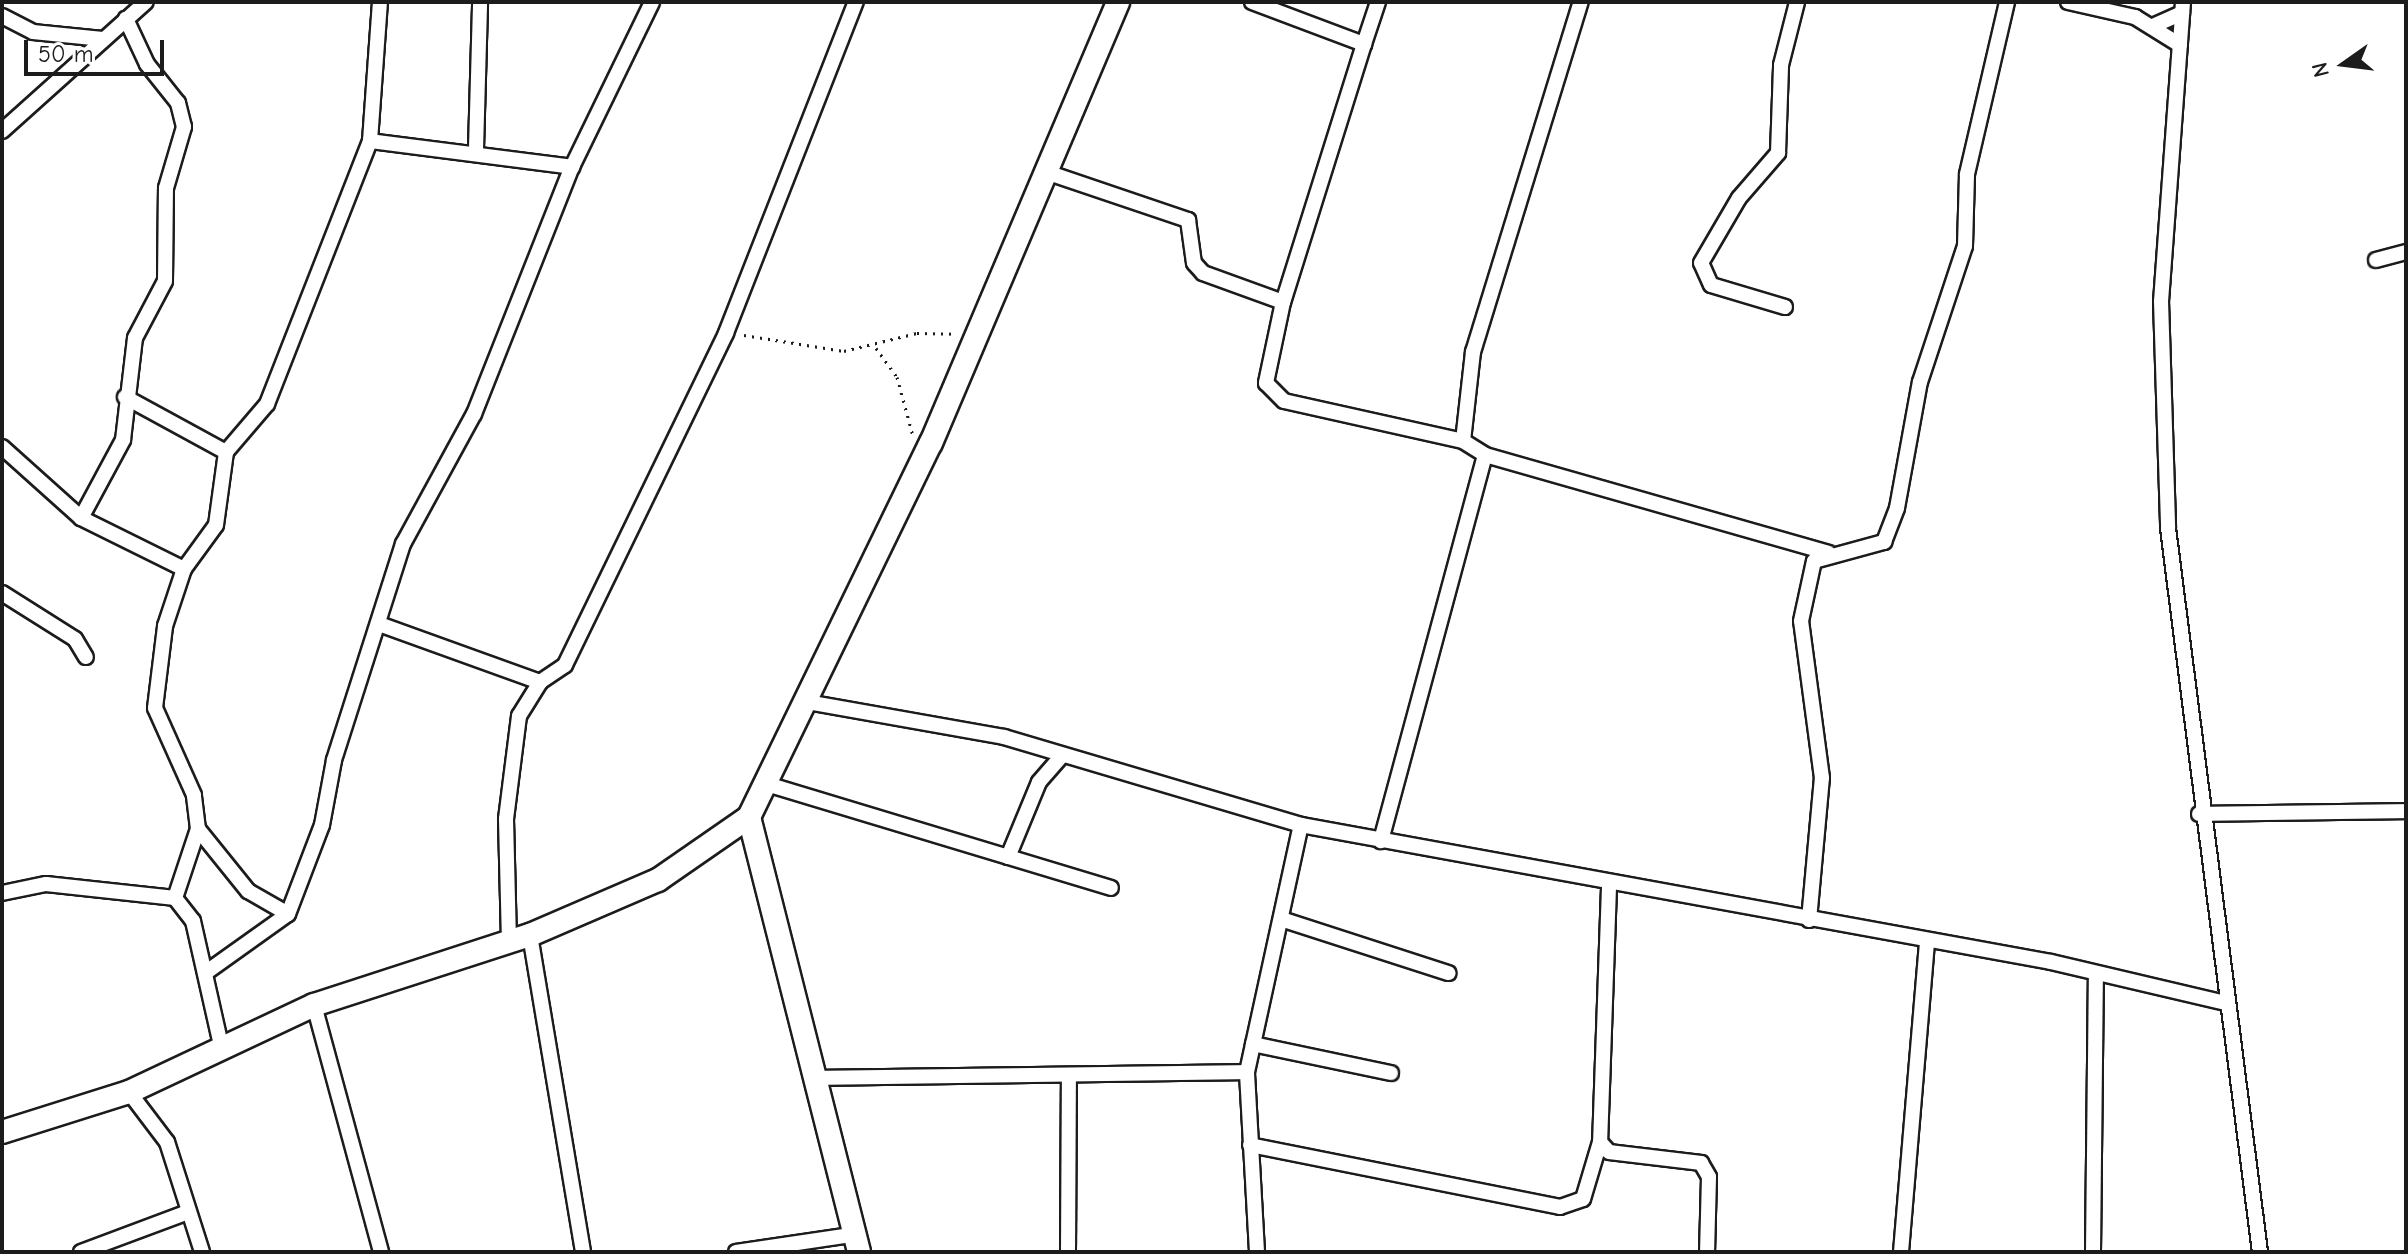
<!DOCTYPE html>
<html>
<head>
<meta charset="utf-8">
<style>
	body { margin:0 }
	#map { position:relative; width:2408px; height:1254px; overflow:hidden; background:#fff; font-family:"Comic Neue",sans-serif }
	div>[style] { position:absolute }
	.path>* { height:3px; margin-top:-1.5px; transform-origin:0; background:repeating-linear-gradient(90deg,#1c1c1c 0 2px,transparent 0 8px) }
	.roads { filter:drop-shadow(2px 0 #1c1c1c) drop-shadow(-2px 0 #1c1c1c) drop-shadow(0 2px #1c1c1c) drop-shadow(0 -2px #1c1c1c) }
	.street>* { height:14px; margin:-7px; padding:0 7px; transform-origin:7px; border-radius:7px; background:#fff }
	.secondary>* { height:22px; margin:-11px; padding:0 11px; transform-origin:11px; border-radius:11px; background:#fff }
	span { translate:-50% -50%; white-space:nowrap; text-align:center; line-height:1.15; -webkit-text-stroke:8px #fff; paint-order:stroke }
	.frame { position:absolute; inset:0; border:4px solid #1c1c1c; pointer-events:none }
	.north { position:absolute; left:2304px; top:24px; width:80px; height:80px; -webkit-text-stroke:6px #fff; paint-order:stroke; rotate:256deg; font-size:22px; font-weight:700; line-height:32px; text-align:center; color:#1c1c1c }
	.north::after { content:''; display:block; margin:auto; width:28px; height:36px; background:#1c1c1c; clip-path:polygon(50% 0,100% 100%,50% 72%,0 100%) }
	.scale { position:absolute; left:24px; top:40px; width:140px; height:36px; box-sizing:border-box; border:4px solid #1c1c1c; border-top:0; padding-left:10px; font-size:24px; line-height:28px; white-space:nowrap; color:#1c1c1c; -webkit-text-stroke:6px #fff; paint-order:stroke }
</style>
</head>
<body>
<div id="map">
	<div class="path">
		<i style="left:744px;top:335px;width:101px;rotate:9.1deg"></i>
		<i style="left:844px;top:351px;width:75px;rotate:-13.9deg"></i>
		<i style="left:917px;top:333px;width:39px;rotate:1deg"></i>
		<i style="left:876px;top:348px;width:36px;rotate:54deg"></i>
		<i style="left:897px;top:377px;width:61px;rotate:74.8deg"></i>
	</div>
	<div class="roads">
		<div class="street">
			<i style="left:1252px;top:2px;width:120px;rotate:20.6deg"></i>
			<i style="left:1364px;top:44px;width:44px;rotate:-71.6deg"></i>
			<i style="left:2068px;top:2px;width:69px;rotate:12.6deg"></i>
			<i style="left:2135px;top:17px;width:53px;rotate:31.9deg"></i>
			<i style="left:2183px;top:2px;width:300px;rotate:94.2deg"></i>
			<i style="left:2161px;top:301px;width:227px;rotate:88.2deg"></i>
			<i style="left:2168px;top:528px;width:730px;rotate:82.76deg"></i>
			<i style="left:2px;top:16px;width:35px;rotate:27deg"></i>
			<i style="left:33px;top:32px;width:70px;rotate:5.7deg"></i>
			<i style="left:2153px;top:26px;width:32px;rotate:-24deg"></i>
			<i style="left:1364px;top:44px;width:270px;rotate:107.4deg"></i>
			<i style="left:1283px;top:302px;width:83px;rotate:101.9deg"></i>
			<i style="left:1266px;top:383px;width:25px;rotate:45deg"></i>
			<i style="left:1284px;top:401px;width:183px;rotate:12.6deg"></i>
			<i style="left:1463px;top:441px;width:26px;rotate:32deg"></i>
			<i style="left:1485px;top:455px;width:400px;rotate:105.1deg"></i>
			<i style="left:2px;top:131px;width:193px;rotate:-41.9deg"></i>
			<i style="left:370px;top:141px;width:204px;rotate:7.3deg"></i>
			<i style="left:476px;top:149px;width:147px;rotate:-88.4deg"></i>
			<i style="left:1049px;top:173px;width:147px;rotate:18.7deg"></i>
			<i style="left:1188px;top:220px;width:43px;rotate:82.1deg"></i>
			<i style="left:1194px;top:263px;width:13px;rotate:48deg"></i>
			<i style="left:1203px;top:273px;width:85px;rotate:19.9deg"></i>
			<i style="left:2376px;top:260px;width:31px;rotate:-15deg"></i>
			<i style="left:1785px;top:307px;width:77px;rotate:-163.4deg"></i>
			<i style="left:1711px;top:285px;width:24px;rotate:-114deg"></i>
			<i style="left:1701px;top:263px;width:75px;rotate:-59.7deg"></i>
			<i style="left:1739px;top:198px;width:60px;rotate:-49.1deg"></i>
			<i style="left:1778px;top:153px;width:88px;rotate:-88deg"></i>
			<i style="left:1781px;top:65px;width:65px;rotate:-75.7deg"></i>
			<i style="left:125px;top:397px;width:115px;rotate:28.6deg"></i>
			<i style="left:1463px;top:441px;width:90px;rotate:-83.6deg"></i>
			<i style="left:1473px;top:352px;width:366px;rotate:-72.9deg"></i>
			<i style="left:2px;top:447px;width:106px;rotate:41.9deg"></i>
			<i style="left:81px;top:518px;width:115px;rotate:26.3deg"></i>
			<i style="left:1485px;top:455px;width:357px;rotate:15.9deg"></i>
			<i style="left:81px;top:518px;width:89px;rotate:-61.7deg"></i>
			<i style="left:123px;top:440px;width:103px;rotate:-83.3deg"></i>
			<i style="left:135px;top:338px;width:64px;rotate:-62.2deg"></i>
			<i style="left:165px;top:281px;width:93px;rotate:-89.4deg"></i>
			<i style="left:166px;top:188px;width:64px;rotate:-73.6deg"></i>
			<i style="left:184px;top:127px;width:25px;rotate:-104deg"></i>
			<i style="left:178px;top:103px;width:50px;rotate:-128.5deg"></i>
			<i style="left:147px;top:64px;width:50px;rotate:-115deg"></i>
			<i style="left:2px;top:593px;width:86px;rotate:32.2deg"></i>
			<i style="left:75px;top:639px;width:21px;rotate:59deg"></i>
			<i style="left:379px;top:624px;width:171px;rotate:19.8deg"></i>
			<i style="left:802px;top:701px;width:205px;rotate:10.1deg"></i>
			<i style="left:1004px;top:737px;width:310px;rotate:16.5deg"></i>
			<i style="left:1301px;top:825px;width:762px;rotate:10.35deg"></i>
			<i style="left:2051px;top:962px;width:180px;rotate:13.2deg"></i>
			<i style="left:770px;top:785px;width:356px;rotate:16.8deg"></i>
			<i style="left:2199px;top:814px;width:207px;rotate:-0.8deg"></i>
			<i style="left:198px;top:829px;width:80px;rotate:51.1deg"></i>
			<i style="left:248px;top:891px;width:46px;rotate:29.9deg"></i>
			<i style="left:1008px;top:857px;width:81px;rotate:-67.5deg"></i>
			<i style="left:1039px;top:782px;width:35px;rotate:-49deg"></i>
			<i style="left:1609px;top:887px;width:255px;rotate:92deg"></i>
			<i style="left:1600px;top:1142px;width:13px;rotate:48deg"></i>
			<i style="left:1609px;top:1152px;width:93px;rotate:6.8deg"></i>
			<i style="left:1701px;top:1163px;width:16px;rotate:60deg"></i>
			<i style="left:1709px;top:1177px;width:75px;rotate:91.5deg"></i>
			<i style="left:2px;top:893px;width:45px;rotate:-11.6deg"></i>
			<i style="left:46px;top:884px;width:130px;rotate:6.2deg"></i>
			<i style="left:175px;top:898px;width:29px;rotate:52deg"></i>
			<i style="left:193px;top:921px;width:132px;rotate:77.3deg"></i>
			<i style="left:175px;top:898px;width:73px;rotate:-71.6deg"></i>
			<i style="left:198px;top:829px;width:34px;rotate:-97deg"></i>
			<i style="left:194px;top:795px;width:95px;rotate:-114.1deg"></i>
			<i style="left:155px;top:708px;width:83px;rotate:-83deg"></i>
			<i style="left:165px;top:626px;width:60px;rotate:-71.6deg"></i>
			<i style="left:184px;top:569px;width:54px;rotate:-54deg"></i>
			<i style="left:216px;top:525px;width:74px;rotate:-82.2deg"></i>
			<i style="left:226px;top:452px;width:63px;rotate:-49.5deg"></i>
			<i style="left:267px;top:404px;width:282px;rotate:-68.6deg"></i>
			<i style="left:370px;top:141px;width:139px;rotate:-85.9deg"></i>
			<i style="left:1281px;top:919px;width:176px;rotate:17.9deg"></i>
			<i style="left:1809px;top:920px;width:143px;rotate:-84.8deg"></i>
			<i style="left:1822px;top:778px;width:158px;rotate:-97.6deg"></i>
			<i style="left:1801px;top:621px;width:61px;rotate:-77.8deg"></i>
			<i style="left:1814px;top:561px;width:73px;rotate:-15.2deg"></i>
			<i style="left:1884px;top:542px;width:36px;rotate:-69deg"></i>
			<i style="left:1897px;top:508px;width:128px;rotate:-79.7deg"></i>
			<i style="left:1920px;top:382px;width:143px;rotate:-71.7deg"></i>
			<i style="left:1965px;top:246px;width:72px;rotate:-88.4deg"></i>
			<i style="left:1967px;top:174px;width:177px;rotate:-76.9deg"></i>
			<i style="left:530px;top:935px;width:321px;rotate:80.5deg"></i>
			<i style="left:509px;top:942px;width:123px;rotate:-91.4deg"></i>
			<i style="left:506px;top:819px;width:104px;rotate:-82.8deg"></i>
			<i style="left:519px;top:716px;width:40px;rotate:-58deg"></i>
			<i style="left:540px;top:682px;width:30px;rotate:-34deg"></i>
			<i style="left:565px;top:665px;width:369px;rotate:-64.1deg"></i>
			<i style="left:726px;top:333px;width:356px;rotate:-68.6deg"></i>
			<i style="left:208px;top:971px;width:98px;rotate:-35.5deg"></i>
			<i style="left:288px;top:914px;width:95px;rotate:-69.1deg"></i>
			<i style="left:322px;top:825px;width:66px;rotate:-79.5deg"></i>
			<i style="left:334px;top:760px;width:227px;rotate:-72.3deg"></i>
			<i style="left:403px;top:544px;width:148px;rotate:-61.4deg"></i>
			<i style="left:474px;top:414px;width:266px;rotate:-68.4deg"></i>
			<i style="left:572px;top:167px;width:183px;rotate:-64.1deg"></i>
			<i style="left:314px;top:1005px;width:256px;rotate:74.8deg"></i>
			<i style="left:1253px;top:1044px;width:141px;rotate:11.9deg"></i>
			<i style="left:817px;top:1078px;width:430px;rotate:-0.8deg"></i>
			<i style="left:129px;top:1092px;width:63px;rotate:52.8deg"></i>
			<i style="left:167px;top:1142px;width:115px;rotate:72.3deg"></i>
			<i style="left:1250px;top:1145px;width:316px;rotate:11.3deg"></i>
			<i style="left:1560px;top:1207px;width:24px;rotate:-19deg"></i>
			<i style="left:1583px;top:1199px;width:59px;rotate:-73.4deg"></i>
			<i style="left:81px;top:1252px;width:114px;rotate:-20.5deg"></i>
			<i style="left:736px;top:1252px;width:123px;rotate:-8.4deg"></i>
			<i style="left:1068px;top:1252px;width:177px;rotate:-89.7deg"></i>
			<i style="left:1257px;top:1252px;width:180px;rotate:-93.2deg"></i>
			<i style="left:1247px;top:1072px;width:253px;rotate:-77.7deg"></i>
			<i style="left:1901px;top:1252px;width:313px;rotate:-85.2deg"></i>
			<i style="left:2093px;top:1252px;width:279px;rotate:-89.4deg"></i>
		</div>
		<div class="secondary">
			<i style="left:749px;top:817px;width:449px;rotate:75.8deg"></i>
			<i style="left:2px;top:1132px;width:133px;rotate:-17.5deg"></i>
			<i style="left:129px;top:1092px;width:204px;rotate:-25.2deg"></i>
			<i style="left:314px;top:1005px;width:227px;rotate:-18deg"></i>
			<i style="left:530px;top:935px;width:139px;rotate:-23.3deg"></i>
			<i style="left:658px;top:880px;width:111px;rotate:-34.7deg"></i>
			<i style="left:749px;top:817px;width:416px;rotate:-64.1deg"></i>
			<i style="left:931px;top:443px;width:479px;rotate:-67deg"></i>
		</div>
	</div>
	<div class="frame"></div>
	<div class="north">N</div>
	<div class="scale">50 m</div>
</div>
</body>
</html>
